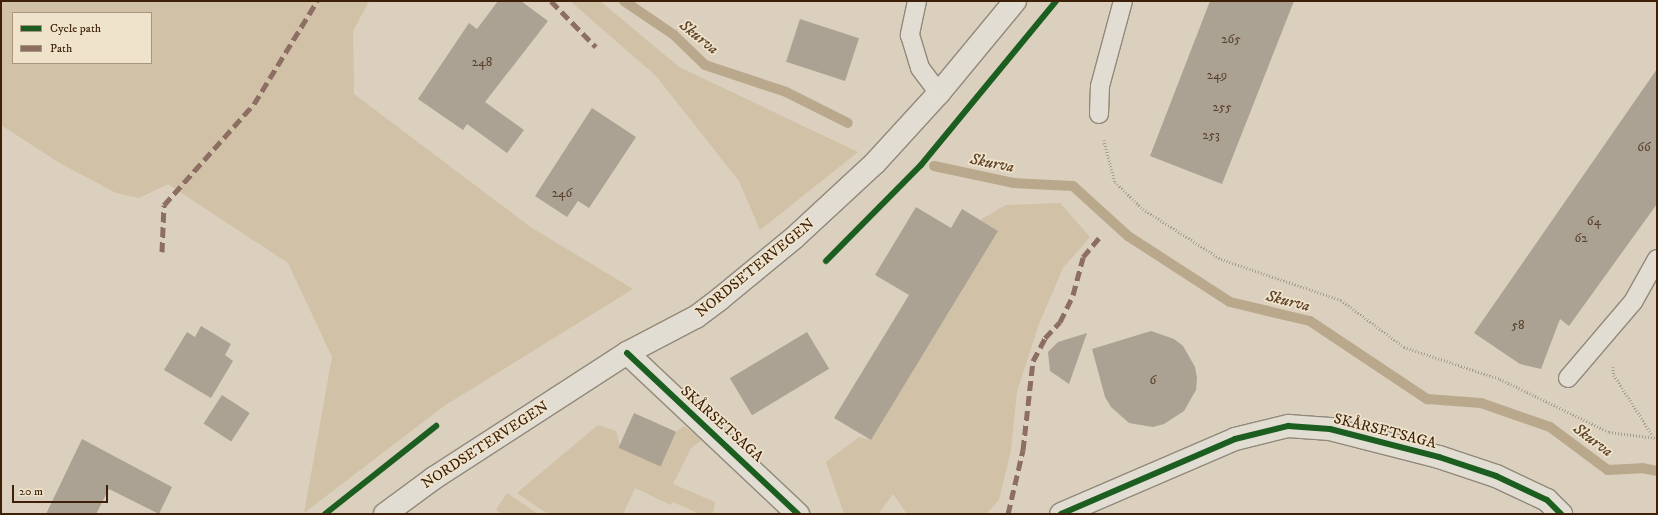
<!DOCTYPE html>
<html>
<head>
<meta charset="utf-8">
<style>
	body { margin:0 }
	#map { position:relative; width:1658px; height:515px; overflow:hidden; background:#dad0bd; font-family:"IM FELL DW Pica",serif }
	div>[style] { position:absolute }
	.green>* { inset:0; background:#d1c1a6 }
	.stream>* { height:10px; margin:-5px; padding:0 5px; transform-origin:5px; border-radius:5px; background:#baa88d }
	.building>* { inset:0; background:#aba293; transform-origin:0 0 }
	.path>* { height:2.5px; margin-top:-1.25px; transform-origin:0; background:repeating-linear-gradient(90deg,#a49d93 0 1px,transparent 0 3px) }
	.roads { filter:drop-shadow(1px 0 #92887a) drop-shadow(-1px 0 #92887a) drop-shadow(0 1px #92887a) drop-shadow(0 -1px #92887a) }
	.service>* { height:18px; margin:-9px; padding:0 9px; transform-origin:9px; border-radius:9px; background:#e2ddd3 }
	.minor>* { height:22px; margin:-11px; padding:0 11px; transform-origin:11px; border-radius:11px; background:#e2ddd3 }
	.secondary>* { height:22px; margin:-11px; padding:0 11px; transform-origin:11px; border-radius:11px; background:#e2ddd3 }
	.quiet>* { height:5px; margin-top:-2.5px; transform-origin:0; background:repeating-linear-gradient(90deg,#8d6e63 0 10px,transparent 0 15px) }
	.cycleway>* { height:6px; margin:-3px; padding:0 3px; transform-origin:3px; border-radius:3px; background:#1b5e20 }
	span { translate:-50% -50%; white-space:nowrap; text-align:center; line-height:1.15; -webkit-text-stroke:3.5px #efe3cc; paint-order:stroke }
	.number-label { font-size:13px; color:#59402c }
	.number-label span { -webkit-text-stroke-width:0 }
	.street-label { font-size:15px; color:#3e2009 }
	.water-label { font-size:16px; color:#5f442a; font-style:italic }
	.frame { position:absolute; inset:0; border:2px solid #3e2009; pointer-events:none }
	.legend { position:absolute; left:12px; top:12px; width:140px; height:52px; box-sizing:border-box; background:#efe3cc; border:1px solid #a8957e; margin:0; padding:5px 7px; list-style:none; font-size:12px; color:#3e2009 }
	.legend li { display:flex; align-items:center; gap:8px; height:20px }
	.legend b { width:20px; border:1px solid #a8957e }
	.scale { position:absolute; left:12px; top:485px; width:96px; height:18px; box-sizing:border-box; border:2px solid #3e2009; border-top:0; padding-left:5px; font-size:12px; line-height:14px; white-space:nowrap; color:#3e2009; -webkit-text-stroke:3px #efe3cc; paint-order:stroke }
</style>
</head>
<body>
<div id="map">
	<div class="green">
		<i style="clip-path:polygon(evenodd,1px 1px,369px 1px,353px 31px,354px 94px,532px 228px,633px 289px,444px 406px,304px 513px,332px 357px,288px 263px,168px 184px,139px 198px,116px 193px,58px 162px,1px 125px,1px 1px,13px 13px,151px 13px,151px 63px,13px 63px,13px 13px)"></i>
		<i style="clip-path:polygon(570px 1px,600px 1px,679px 67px,858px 152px,760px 230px,739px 181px,656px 76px)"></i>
		<i style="clip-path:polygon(1060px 203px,1090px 237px,1063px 268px,1039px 324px,1017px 391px,1011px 450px,999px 500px,986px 514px,907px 514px,893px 494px,878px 514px,844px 514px,826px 462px,859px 437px,871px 440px,998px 231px,980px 220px,1006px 205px)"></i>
		<i style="clip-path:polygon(598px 425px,616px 431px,620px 447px,676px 432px,684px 426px,702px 440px,691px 448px,673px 484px,715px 502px,713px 514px,700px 514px,673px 502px,671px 505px,635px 488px,623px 514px,548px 514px,517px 493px)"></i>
		<i style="clip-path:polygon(507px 493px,538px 514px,502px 514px,496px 510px)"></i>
	</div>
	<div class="stream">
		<i style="left:624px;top:1px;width:60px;rotate:34.2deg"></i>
		<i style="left:674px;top:35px;width:43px;rotate:44.1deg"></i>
		<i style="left:705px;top:65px;width:85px;rotate:18.4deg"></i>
		<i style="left:786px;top:92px;width:69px;rotate:26.6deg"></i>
		<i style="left:934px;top:166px;width:81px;rotate:12.1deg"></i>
		<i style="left:1013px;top:183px;width:60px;rotate:2.9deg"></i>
		<i style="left:1073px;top:186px;width:74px;rotate:42.3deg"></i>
		<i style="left:1128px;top:236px;width:121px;rotate:32.9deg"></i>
		<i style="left:1230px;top:302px;width:82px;rotate:13.4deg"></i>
		<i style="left:1310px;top:321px;width:141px;rotate:33.7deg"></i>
		<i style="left:1427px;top:399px;width:54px;rotate:4.2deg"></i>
		<i style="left:1481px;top:403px;width:73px;rotate:19.2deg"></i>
		<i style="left:1550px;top:427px;width:72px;rotate:36.6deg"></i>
		<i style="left:1608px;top:470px;width:34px;rotate:-3deg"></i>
		<i style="left:1642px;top:468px;width:15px;rotate:11deg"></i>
	</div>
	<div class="building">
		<i style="clip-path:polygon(498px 1px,521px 1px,548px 21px,485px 102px,524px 130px,507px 153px,467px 124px,463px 130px,418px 99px,469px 23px,477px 29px)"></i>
		<i style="clip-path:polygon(1210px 1px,1294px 1px,1222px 184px,1150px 156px)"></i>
		<i style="left:800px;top:19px;width:62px;height:45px;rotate:18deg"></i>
		<i style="clip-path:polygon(1657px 69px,1657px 204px,1569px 326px,1560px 319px,1541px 369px,1520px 364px,1474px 333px)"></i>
		<i style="clip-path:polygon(592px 108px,636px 137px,589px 208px,578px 201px,567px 217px,535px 196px)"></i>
		<i style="clip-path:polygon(916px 207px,951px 228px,962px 209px,998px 231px,871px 440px,834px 418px,909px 295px,875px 275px)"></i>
		<i style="clip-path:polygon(201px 326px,231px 344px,225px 355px,233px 361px,211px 398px,164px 370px,187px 332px,195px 337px)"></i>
		<i style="clip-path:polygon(1151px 331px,1174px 339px,1183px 346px,1195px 367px,1197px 378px,1196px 390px,1184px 411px,1164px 424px,1153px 427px,1129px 423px,1111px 407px,1105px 397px,1092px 349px)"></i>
		<i style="left:807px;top:332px;width:43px;height:90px;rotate:59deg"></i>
		<i style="clip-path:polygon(1087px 333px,1069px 384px,1050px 371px,1048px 352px,1058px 342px)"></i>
		<i style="left:222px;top:395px;width:33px;height:34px;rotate:33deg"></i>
		<i style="left:634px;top:413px;width:46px;height:38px;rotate:24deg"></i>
		<i style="clip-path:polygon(82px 439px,172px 487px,159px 514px,109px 489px,96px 514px,46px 514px)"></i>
	</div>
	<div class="path">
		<i style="left:1104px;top:140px;width:43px;rotate:75.3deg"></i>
		<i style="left:1115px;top:182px;width:39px;rotate:44deg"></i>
		<i style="left:1143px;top:209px;width:93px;rotate:32.7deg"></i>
		<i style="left:1221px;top:259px;width:127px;rotate:18.9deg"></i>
		<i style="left:1341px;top:300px;width:79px;rotate:36.7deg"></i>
		<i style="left:1404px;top:347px;width:101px;rotate:18.4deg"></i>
		<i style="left:1500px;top:379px;width:121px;rotate:25.9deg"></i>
		<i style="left:1609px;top:432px;width:48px;rotate:7.1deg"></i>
		<i style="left:1613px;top:367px;width:8px;rotate:83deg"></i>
		<i style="left:1614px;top:375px;width:72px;rotate:57.4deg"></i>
	</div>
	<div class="roads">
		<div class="service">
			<i style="left:917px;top:1px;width:35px;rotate:102deg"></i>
			<i style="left:910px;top:35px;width:34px;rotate:73deg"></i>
			<i style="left:920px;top:68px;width:31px;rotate:53deg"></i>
			<i style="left:1099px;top:114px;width:28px;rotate:-88deg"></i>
			<i style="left:1100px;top:86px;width:88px;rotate:-74.9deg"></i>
			<i style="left:1568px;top:378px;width:100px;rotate:-49.5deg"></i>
			<i style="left:1633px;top:302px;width:49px;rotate:-60.8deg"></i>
		</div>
		<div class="minor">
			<i style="left:627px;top:353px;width:235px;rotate:43.3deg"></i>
			<i style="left:1061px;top:514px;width:189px;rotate:-23.3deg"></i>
			<i style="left:1235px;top:439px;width:55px;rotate:-13.8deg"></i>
			<i style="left:1288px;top:426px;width:42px;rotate:4.1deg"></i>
			<i style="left:1330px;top:429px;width:113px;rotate:14.4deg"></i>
			<i style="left:1439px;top:457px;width:60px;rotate:18.4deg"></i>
			<i style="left:1496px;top:476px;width:56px;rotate:25.2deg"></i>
			<i style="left:1547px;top:500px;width:20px;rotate:45deg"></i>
		</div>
		<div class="secondary">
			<i style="left:385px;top:514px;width:61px;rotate:-36.3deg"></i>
			<i style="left:434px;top:478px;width:230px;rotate:-32.9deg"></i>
			<i style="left:627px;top:353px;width:78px;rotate:-27.6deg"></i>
			<i style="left:696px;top:317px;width:31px;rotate:-37deg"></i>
			<i style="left:721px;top:298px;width:94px;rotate:-39.4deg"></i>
			<i style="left:794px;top:238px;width:110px;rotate:-42.8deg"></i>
			<i style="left:875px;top:163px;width:95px;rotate:-47.6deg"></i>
			<i style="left:939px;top:93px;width:119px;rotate:-50.4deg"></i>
		</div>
	</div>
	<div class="quiet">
		<i style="left:551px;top:1px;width:64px;rotate:45.6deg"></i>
		<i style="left:162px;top:252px;width:47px;rotate:-87.6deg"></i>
		<i style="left:164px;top:205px;width:135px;rotate:-48.3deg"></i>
		<i style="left:254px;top:104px;width:121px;rotate:-58.5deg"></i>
		<i style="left:1008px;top:514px;width:66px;rotate:-76.8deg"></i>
		<i style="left:1023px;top:450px;width:90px;rotate:-83.6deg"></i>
		<i style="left:1033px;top:361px;width:26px;rotate:-62deg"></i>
		<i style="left:1045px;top:338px;width:22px;rotate:-47deg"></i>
		<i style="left:1060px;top:322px;width:30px;rotate:-64deg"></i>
		<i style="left:1073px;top:295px;width:39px;rotate:-75deg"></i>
		<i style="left:1083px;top:257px;width:25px;rotate:-50deg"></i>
	</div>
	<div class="cycleway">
		<i style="left:826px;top:261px;width:135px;rotate:-45.3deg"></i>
		<i style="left:921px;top:165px;width:212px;rotate:-50.5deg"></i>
		<i style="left:627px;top:353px;width:235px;rotate:43.3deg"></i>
		<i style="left:325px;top:514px;width:142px;rotate:-38.4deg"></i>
		<i style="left:1061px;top:514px;width:189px;rotate:-23.3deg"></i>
		<i style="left:1235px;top:439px;width:55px;rotate:-13.8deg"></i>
		<i style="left:1288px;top:426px;width:42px;rotate:4.1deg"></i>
		<i style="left:1330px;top:429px;width:113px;rotate:14.4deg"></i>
		<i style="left:1439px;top:457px;width:60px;rotate:18.4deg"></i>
		<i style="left:1496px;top:476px;width:56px;rotate:25.2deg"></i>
		<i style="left:1547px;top:500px;width:20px;rotate:45deg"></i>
	</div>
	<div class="number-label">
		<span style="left:1231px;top:39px">265</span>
		<span style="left:482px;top:62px">248</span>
		<span style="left:1217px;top:75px">249</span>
		<span style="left:1222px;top:107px">255</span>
		<span style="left:1211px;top:135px">253</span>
		<span style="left:1644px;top:147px">66</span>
		<span style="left:562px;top:193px">246</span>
		<span style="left:1594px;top:221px">64</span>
		<span style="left:1581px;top:238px">62</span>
		<span style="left:1518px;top:325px">58</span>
		<span style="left:1153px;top:380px">6</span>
	</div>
	<div class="street-label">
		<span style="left:755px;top:268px;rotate:-39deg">NORDSETERVEGEN</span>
		<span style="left:722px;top:424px;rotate:42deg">SKÅRSETSAGA</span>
		<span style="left:1385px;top:431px;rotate:14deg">SKÅRSETSAGA</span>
		<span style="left:485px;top:445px;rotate:-33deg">NORDSETERVEGEN</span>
	</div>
	<div class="water-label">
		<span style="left:699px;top:37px;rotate:39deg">Skurva</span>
		<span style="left:992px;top:163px;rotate:11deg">Skurva</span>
		<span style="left:1288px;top:301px;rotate:14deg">Skurva</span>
		<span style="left:1593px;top:440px;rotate:37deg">Skurva</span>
	</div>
	<div class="frame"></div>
	<ul class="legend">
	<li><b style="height:5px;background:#1b5e20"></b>Cycle path</li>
	<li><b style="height:5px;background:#8d6e63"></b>Path</li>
	</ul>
	<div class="scale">20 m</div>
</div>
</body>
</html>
